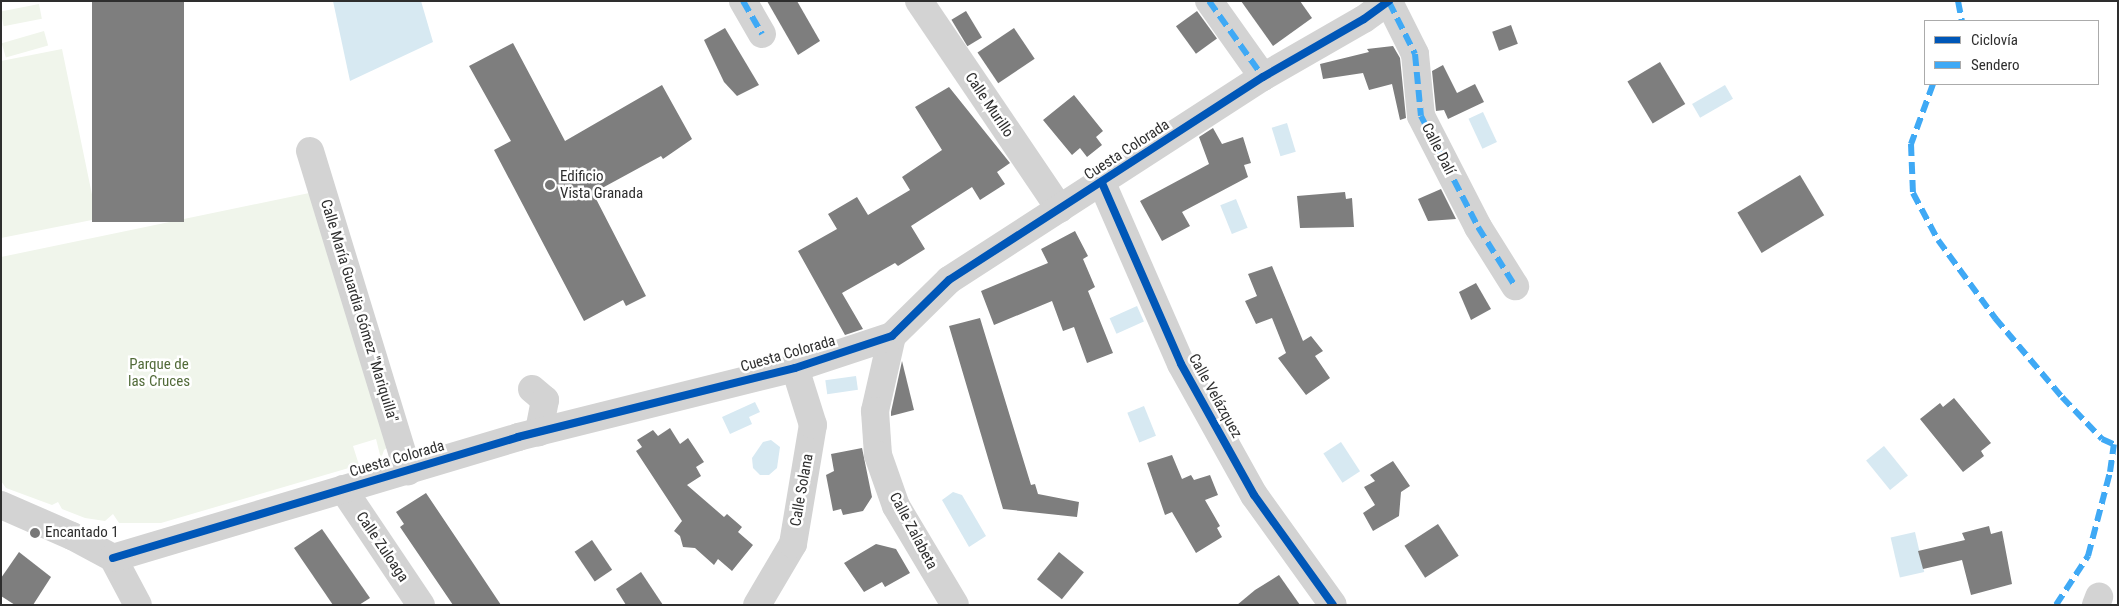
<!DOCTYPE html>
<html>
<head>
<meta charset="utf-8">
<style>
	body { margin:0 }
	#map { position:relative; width:2119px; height:606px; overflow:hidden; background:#fff; font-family:"Roboto Condensed",sans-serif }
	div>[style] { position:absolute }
	.green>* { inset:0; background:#f0f5eb; transform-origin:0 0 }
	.water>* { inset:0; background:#d7e9f2; transform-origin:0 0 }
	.building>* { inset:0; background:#7e7e7e; transform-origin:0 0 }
	.minor>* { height:28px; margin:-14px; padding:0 14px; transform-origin:14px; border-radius:14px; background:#d3d3d3 }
	.quiet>* { height:6px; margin-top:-3px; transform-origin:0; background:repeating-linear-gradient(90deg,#3fa9f5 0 12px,transparent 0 18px) }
	.cycleway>* { height:8px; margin:-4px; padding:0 4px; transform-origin:4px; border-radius:4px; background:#0057b8 }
	.dots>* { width:14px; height:14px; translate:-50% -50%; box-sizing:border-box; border:2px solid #fff; border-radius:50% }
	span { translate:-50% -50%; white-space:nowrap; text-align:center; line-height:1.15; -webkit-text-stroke:5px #fff; paint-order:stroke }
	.street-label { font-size:15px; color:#2e2e2e }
	.poi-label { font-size:15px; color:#2e2e2e }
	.left { translate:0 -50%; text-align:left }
	.park-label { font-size:15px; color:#526b39 }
	.frame { position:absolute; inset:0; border:2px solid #2e2e2e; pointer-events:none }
	.legend { position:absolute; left:1924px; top:20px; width:175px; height:65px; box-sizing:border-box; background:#fff; border:1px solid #ababab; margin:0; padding:6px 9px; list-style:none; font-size:15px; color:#2e2e2e }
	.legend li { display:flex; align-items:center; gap:10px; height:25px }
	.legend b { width:25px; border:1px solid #ababab }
</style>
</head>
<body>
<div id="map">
	<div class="green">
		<i style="left:39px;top:4px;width:15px;height:39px;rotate:79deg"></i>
		<i style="left:44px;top:31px;width:15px;height:44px;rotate:74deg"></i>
		<i style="clip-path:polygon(62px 49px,97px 219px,1px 238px,1px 61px)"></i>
		<i style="clip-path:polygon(314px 192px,391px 445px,384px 450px,381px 459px,376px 439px,353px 446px,359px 465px,161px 523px,119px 523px,113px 514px,105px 521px,85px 518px,62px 509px,58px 502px,52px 505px,6px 488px,1px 481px,1px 257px)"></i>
	</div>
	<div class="water">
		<i style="clip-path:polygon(333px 1px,421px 1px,433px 42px,350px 81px)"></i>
		<i style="left:1725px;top:85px;width:16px;height:38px;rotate:60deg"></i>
		<i style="left:1483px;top:112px;width:33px;height:16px;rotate:65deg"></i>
		<i style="left:1287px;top:123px;width:30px;height:16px;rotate:73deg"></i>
		<i style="left:1236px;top:199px;width:31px;height:17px;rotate:68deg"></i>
		<i style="left:1137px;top:306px;width:17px;height:30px;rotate:66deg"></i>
		<i style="left:856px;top:376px;width:14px;height:31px;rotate:82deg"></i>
		<i style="clip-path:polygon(755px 402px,760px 412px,749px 417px,752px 424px,730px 434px,722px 417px)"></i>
		<i style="left:1144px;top:406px;width:32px;height:18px;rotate:68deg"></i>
		<i style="clip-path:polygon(771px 440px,780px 447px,777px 468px,769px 475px,760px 475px,753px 468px,752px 458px,763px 442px)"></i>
		<i style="left:1341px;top:442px;width:35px;height:21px;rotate:57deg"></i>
		<i style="left:1884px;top:446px;width:38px;height:23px;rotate:51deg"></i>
		<i style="clip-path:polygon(953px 492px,962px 495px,986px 536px,969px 547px,942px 500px)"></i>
		<i style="left:1915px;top:532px;width:41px;height:25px;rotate:77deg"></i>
	</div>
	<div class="building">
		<i style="left:92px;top:1px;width:92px;height:221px"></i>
		<i style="clip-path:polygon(767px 1px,797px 1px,820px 41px,798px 55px)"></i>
		<i style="clip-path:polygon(1241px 1px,1300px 1px,1312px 18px,1273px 46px)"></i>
		<i style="left:966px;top:11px;width:31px;height:17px;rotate:59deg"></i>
		<i style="left:1197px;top:11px;width:34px;height:26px;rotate:54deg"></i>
		<i style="left:1511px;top:25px;width:20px;height:20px;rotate:70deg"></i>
		<i style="clip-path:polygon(725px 28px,759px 85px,737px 96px,724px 82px,704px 40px)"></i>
		<i style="left:1014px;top:28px;width:37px;height:44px;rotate:56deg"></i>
		<i style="clip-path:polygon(513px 43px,565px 141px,662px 85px,692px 139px,663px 159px,661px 156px,593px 193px,646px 296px,626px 306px,623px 300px,584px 321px,494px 150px,511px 141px,469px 66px)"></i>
		<i style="clip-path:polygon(1393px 46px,1400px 58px,1406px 118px,1400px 120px,1392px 84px,1369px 90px,1363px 73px,1323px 79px,1320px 64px,1369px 52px,1367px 49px)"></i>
		<i style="left:1660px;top:62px;width:49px;height:38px;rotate:59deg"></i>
		<i style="clip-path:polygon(1443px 65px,1457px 93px,1475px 84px,1484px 102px,1448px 119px,1444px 110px,1436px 111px,1432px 71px)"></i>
		<i style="clip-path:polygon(949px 87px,1010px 163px,997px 172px,1005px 184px,980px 200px,972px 187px,911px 226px,925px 249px,898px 266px,895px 263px,842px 293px,863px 329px,845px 335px,798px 251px,837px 229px,828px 214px,857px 197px,868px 215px,910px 190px,902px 177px,942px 150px,915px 107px)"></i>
		<i style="clip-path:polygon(1074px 95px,1103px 131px,1096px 137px,1102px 145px,1087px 157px,1080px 148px,1072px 155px,1043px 120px)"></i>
		<i style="clip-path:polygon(1213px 128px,1222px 144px,1243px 137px,1251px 163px,1244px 165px,1248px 177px,1182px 212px,1190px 226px,1162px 241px,1140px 201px,1209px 164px,1199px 137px)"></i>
		<i style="left:1800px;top:175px;width:47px;height:73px;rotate:59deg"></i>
		<i style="clip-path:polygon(1441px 189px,1456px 219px,1428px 221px,1418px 199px)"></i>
		<i style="clip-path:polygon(1345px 192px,1346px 199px,1352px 198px,1354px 227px,1300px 228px,1297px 196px)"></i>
		<i style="clip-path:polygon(1075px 231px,1088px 256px,1083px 259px,1095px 287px,1088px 291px,1113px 353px,1087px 363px,1074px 327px,1063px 331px,1052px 301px,994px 325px,981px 291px,1048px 263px,1041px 249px)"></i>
		<i style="clip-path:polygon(1272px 266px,1303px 341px,1311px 336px,1323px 351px,1315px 356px,1330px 378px,1306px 395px,1278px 358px,1286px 353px,1272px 318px,1256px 324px,1245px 301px,1257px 296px,1248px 274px)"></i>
		<i style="clip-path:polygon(1476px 283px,1491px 309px,1471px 320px,1459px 292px)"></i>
		<i style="clip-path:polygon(980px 318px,1031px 485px,1035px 484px,1038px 494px,1079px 502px,1077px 517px,1003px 509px,949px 326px)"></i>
		<i style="clip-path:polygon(902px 361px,914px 410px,891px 416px,891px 412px)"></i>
		<i style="clip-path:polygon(1954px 398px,1991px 443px,1981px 451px,1984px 456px,1963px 472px,1920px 419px,1940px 403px,1943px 407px)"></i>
		<i style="clip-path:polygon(670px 428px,680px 444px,688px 438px,704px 462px,696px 467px,701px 476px,687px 485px,724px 517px,727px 514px,742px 527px,738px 532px,753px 545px,732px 571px,718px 559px,714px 565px,695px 548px,683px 547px,680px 536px,674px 531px,682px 521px,636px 451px,642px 447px,637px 440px,653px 430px,658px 436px)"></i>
		<i style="clip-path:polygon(862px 448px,872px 497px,863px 511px,843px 515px,841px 509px,833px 511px,826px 475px,834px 471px,831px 454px)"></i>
		<i style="clip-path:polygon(1172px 455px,1182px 479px,1191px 475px,1194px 480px,1210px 475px,1218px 495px,1205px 500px,1220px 526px,1217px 528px,1222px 537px,1196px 553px,1172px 512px,1165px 515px,1147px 463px)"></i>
		<i style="clip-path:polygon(1393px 461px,1410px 486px,1401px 492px,1399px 516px,1373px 531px,1363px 513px,1375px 505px,1364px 487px,1375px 481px,1370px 475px)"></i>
		<i style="clip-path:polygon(426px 493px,471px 560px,501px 605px,453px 605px,400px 527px,404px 524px,396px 512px)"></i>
		<i style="left:1438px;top:524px;width:38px;height:40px;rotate:57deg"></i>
		<i style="clip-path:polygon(1989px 526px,1991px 534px,2002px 531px,2012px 584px,1971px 595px,1962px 560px,1923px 569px,1918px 551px,1965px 540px,1962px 533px)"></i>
		<i style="clip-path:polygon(322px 529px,370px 598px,359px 605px,333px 605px,294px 548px)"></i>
		<i style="left:592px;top:540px;width:36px;height:21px;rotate:56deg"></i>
		<i style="clip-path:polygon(876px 544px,896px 549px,910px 573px,885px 587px,882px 582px,864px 592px,844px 563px)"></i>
		<i style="clip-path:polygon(19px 552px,51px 577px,33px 605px,15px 605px,1px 596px,1px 578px)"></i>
		<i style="left:1059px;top:552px;width:32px;height:35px;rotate:39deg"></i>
		<i style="clip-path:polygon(641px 572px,663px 605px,626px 605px,616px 589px)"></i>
		<i style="clip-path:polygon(1279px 575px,1300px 605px,1237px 605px,1255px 590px)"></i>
	</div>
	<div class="minor">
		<i style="left:743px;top:1px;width:38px;rotate:60deg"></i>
		<i style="left:919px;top:1px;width:251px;rotate:55.9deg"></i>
		<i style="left:1209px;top:1px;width:93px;rotate:54.6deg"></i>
		<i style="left:1389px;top:2px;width:58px;rotate:63.4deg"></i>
		<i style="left:1415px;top:54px;width:62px;rotate:84.5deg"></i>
		<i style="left:1421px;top:116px;width:125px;rotate:62.8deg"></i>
		<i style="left:1478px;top:227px;width:70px;rotate:57.9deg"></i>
		<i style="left:310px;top:151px;width:335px;rotate:73deg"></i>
		<i style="left:1102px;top:183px;width:197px;rotate:66.4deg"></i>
		<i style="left:1181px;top:364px;width:150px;rotate:60.9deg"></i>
		<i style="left:1254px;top:495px;width:135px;rotate:54.3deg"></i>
		<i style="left:892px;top:336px;width:77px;rotate:102.8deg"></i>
		<i style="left:875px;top:411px;width:44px;rotate:86.1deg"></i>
		<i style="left:878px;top:455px;width:54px;rotate:70.6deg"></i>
		<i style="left:896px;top:506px;width:115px;rotate:59.2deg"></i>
		<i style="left:532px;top:389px;width:17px;rotate:40deg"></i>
		<i style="left:545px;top:400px;width:33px;rotate:101deg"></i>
		<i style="left:343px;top:489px;width:140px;rotate:56.1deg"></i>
		<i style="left:1px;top:505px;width:77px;rotate:23.6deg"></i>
		<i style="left:72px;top:536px;width:47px;rotate:28.2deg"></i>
		<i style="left:113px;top:558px;width:53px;rotate:62deg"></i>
		<i style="left:113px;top:558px;width:423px;rotate:-16.6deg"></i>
		<i style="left:518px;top:437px;width:285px;rotate:-14deg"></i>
		<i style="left:795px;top:368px;width:102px;rotate:-18.3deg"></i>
		<i style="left:892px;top:336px;width:80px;rotate:-44.5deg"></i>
		<i style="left:949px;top:280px;width:374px;rotate:-32.9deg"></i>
		<i style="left:1263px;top:77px;width:116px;rotate:-29.9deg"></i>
		<i style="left:1364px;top:19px;width:31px;rotate:-36deg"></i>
		<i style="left:757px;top:605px;width:71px;rotate:-59.5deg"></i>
		<i style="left:793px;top:544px;width:121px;rotate:-80.5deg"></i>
		<i style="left:813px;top:425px;width:60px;rotate:-107.5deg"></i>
		<i style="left:2096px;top:605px;width:9px;rotate:-69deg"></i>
	</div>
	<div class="quiet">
		<i style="left:743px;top:1px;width:38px;rotate:60deg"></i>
		<i style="left:1209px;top:1px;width:93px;rotate:54.6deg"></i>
		<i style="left:1958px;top:1px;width:20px;rotate:79deg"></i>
		<i style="left:1389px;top:2px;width:58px;rotate:63.4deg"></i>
		<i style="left:1415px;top:54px;width:62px;rotate:84.5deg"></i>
		<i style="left:1421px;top:116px;width:125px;rotate:62.8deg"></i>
		<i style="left:1478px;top:227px;width:70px;rotate:57.9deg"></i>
		<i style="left:1933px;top:84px;width:64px;rotate:110.1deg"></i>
		<i style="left:1911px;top:144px;width:49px;rotate:87.7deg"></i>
		<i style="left:1913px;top:193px;width:53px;rotate:62deg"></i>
		<i style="left:1938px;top:240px;width:97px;rotate:53.8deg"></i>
		<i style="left:1995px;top:318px;width:104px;rotate:49.7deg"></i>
		<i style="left:2062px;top:397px;width:58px;rotate:46.4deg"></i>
		<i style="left:2102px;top:439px;width:17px;rotate:24deg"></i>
		<i style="left:2056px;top:605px;width:59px;rotate:-56.9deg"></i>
		<i style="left:2088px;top:556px;width:87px;rotate:-75.3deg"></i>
		<i style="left:2110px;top:472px;width:28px;rotate:-82deg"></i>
	</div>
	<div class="cycleway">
		<i style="left:1102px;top:183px;width:197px;rotate:66.4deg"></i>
		<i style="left:1181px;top:364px;width:150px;rotate:60.9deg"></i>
		<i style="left:1254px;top:495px;width:135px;rotate:54.3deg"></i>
		<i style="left:113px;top:558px;width:423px;rotate:-16.6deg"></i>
		<i style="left:518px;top:437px;width:285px;rotate:-14deg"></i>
		<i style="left:795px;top:368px;width:102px;rotate:-18.3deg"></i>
		<i style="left:892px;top:336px;width:80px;rotate:-44.5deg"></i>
		<i style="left:949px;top:280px;width:374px;rotate:-32.9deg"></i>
		<i style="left:1263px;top:77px;width:116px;rotate:-29.9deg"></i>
		<i style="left:1364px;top:19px;width:31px;rotate:-36deg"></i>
	</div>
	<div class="dots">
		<i style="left:550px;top:185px;background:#777"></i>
		<i style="left:35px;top:533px;background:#777"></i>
	</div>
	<div class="street-label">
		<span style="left:989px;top:105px;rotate:56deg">Calle Murillo</span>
		<span style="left:1438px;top:149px;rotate:63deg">Calle Dalí</span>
		<span style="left:1127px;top:150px;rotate:-33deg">Cuesta Colorada</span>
		<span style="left:359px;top:311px;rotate:73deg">Calle María Guardia Gómez "Mariquilla"</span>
		<span style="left:788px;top:354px;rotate:-16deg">Cuesta Colorada</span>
		<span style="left:1215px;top:396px;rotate:61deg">Calle Velázquez</span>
		<span style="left:397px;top:459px;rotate:-16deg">Cuesta Colorada</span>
		<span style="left:802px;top:490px;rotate:-80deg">Calle Solana</span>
		<span style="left:913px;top:531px;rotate:62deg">Calle Zalabeta</span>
		<span style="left:382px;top:547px;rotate:56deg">Calle Zuloaga</span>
	</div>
	<div class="poi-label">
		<span class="left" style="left:560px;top:185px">Edificio<br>Vista Granada</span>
		<span class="left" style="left:45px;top:533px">Encantado 1</span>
	</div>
	<div class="park-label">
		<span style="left:159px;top:373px">Parque de<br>las Cruces</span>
	</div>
	<div class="frame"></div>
	<ul class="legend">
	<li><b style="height:6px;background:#0057b8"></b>Ciclovía</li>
	<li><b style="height:6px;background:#3fa9f5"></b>Sendero</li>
	</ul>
</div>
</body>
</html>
